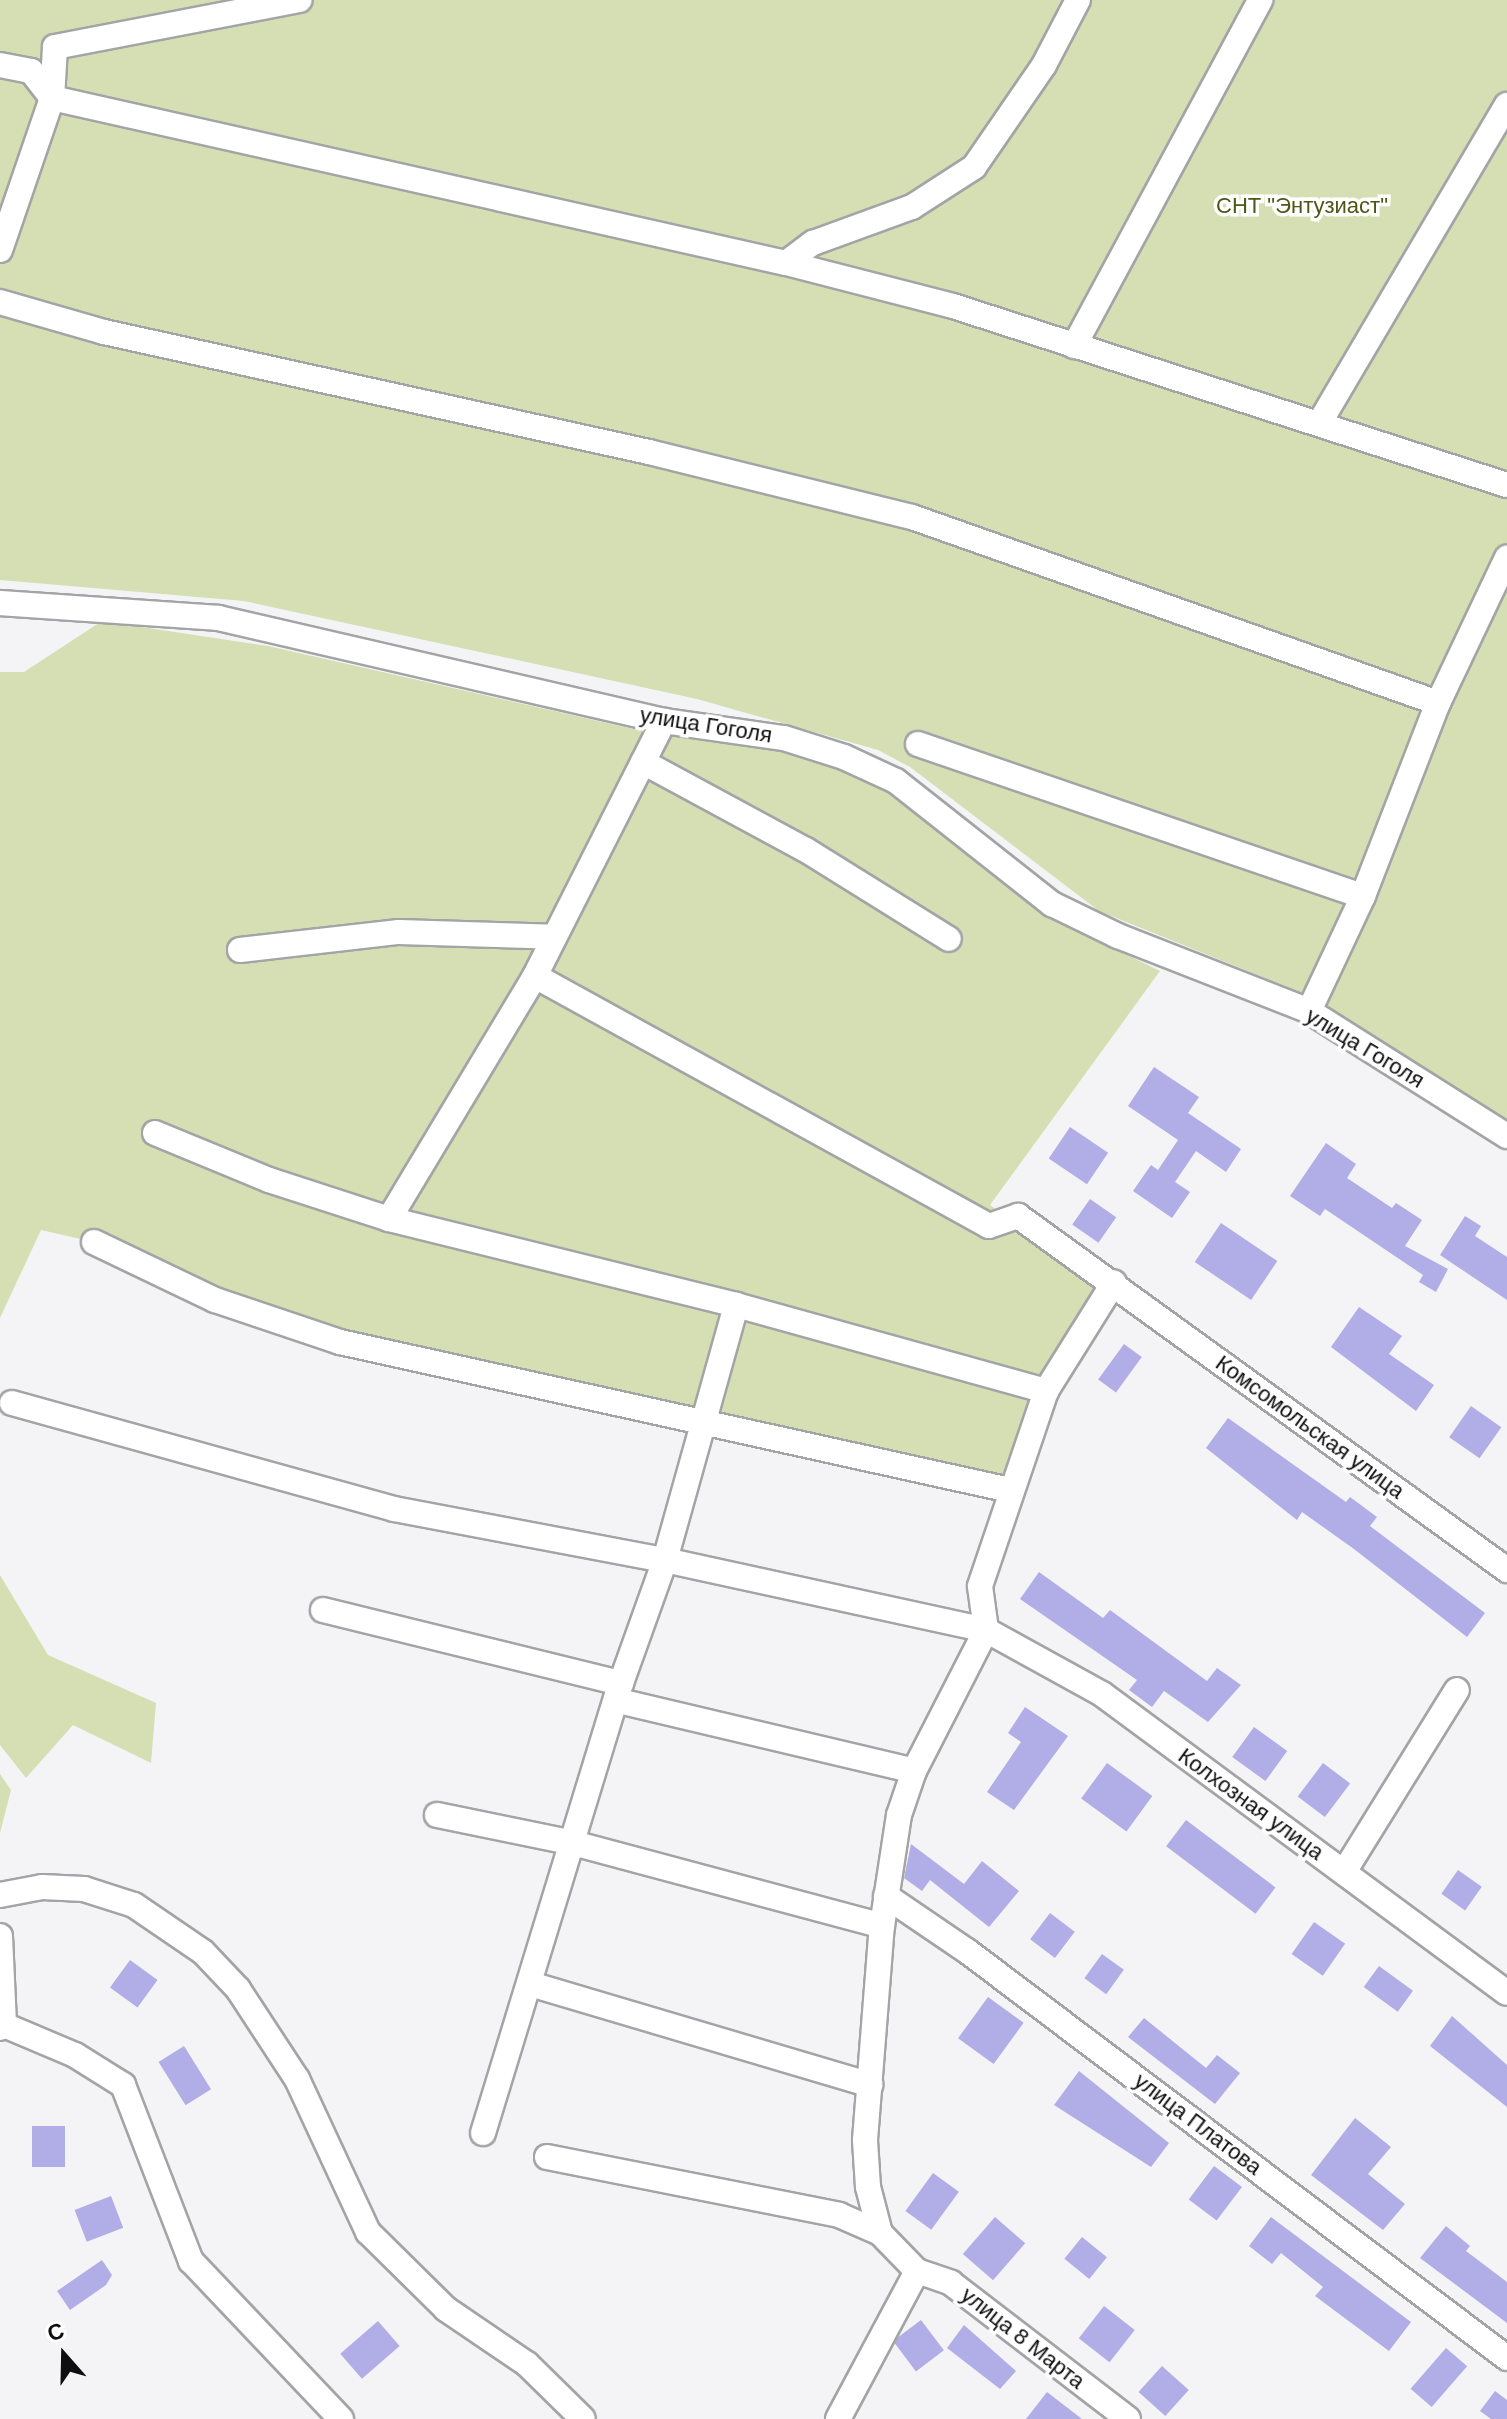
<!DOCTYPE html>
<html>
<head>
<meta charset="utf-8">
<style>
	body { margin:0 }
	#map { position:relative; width:1507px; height:2419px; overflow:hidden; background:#f4f4f6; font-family:Arial,sans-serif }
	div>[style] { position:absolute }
	.green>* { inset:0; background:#d5dfb3 }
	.building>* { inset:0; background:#b1ade6; transform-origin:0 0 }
	.roads { filter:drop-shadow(2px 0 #a4a4a6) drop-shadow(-2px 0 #a4a4a6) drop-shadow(0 2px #a4a4a6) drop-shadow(0 -2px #a4a4a6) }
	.minor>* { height:24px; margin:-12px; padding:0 12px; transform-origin:12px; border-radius:12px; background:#fff }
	span { translate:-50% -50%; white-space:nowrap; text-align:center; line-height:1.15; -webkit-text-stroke:7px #fff; paint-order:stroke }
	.park-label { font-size:22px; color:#4d5716 }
	.street-label { font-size:22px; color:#0e0e0f }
	.north { position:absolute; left:24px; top:2315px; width:80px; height:80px; -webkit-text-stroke:6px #fff; paint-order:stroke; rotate:340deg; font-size:22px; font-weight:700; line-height:32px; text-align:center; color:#0e0e0f }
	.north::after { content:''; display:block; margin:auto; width:28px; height:36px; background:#0e0e0f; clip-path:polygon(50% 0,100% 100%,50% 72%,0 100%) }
</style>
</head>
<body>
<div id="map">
	<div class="green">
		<i style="clip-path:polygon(0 0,1507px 0,1507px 1124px,1310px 996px,1099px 911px,910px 767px,878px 750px,697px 699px,244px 601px,0 580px)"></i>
		<i style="clip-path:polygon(102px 621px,268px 646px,642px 731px,725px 737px,839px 767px,888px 793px,1050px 917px,1160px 971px,990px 1205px,1100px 1286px,1001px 1488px,340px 1342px,94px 1242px,41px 1230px,0 1318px,0 672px,24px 672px)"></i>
		<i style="clip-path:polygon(0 1575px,48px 1655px,156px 1703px,151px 1763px,73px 1725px,26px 1778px,0 1745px)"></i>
		<i style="clip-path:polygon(0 1774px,11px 1790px,0 1833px)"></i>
	</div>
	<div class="building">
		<i style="clip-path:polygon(1154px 1067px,1199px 1097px,1188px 1113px,1241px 1149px,1226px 1172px,1196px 1151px,1175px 1182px,1190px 1192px,1172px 1218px,1133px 1191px,1151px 1165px,1158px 1170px,1178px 1140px,1128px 1106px)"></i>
		<i style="left:1070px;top:1127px;width:46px;height:38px;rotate:34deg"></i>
		<i style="clip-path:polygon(1326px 1143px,1356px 1164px,1347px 1178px,1392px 1208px,1396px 1203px,1422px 1220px,1405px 1246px,1448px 1269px,1436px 1292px,1419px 1282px,1423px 1275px,1325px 1209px,1320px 1216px,1290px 1196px)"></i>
		<i style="left:1090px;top:1199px;width:32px;height:31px;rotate:35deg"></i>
		<i style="clip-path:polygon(1465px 1216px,1481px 1226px,1475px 1236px,1507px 1257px,1507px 1300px,1440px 1255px)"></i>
		<i style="left:1221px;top:1223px;width:68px;height:47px;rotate:34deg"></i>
		<i style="clip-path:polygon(1359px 1307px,1402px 1336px,1389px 1354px,1434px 1385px,1416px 1411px,1331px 1347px)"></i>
		<i style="left:1124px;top:1344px;width:22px;height:44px;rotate:36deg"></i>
		<i style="left:1471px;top:1406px;width:37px;height:38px;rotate:35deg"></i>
		<i style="clip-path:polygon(1228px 1418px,1346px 1502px,1350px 1497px,1377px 1517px,1370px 1526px,1485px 1613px,1467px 1637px,1354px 1549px,1302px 1512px,1297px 1520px,1206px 1448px)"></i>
		<i style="clip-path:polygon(1039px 1572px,1103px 1618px,1110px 1610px,1207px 1681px,1217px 1668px,1241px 1685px,1208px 1722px,1164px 1691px,1152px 1707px,1129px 1690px,1137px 1680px,1020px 1599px)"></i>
		<i style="clip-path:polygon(1025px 1707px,1068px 1736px,1014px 1810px,987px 1792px,1021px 1742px,1008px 1733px)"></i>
		<i style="left:1254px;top:1727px;width:41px;height:37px;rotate:36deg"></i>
		<i style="left:1107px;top:1763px;width:56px;height:44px;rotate:36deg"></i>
		<i style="left:1323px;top:1763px;width:34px;height:42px;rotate:37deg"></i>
		<i style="left:1186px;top:1820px;width:112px;height:33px;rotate:37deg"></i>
		<i style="clip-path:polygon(911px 1844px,964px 1884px,982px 1861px,1019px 1891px,989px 1927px,930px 1880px,922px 1891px,904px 1878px)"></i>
		<i style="left:1458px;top:1870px;width:29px;height:29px;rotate:35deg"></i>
		<i style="left:1050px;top:1913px;width:31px;height:33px;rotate:37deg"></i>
		<i style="left:1314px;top:1922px;width:38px;height:39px;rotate:35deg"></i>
		<i style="left:1102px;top:1954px;width:27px;height:30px;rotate:36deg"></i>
		<i style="left:130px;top:1960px;width:34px;height:34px;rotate:36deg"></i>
		<i style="left:1379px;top:1966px;width:42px;height:26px;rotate:36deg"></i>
		<i style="left:988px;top:1997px;width:44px;height:51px;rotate:36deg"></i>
		<i style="clip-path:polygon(1452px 2016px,1507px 2065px,1507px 2107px,1430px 2046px)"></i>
		<i style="clip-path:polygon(1144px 2018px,1206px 2068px,1217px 2055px,1240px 2073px,1215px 2104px,1128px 2037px)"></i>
		<i style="left:184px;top:2046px;width:51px;height:30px;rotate:58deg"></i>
		<i style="clip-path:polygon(1079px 2071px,1169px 2143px,1151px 2167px,1054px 2105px)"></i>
		<i style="clip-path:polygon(1355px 2118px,1391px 2147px,1368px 2174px,1405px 2204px,1383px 2230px,1311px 2175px)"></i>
		<i style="left:32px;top:2126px;width:33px;height:41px"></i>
		<i style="left:1214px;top:2166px;width:35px;height:42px;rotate:37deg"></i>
		<i style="left:933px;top:2173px;width:32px;height:47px;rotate:36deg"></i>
		<i style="left:111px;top:2196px;width:34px;height:39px;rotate:69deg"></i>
		<i style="left:995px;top:2217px;width:40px;height:49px;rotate:41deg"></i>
		<i style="clip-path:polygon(1271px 2217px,1411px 2322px,1389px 2351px,1315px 2296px,1323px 2287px,1281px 2253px,1272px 2264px,1249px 2246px)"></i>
		<i style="clip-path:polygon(1446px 2226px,1470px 2246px,1466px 2251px,1507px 2282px,1507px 2323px,1420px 2258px)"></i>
		<i style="left:1082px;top:2237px;width:32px;height:28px;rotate:39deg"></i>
		<i style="clip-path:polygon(102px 2260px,112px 2275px,106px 2285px,70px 2310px,57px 2291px)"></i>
		<i style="left:1104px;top:2306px;width:39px;height:41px;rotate:38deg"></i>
		<i style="left:921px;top:2320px;width:38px;height:35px;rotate:53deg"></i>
		<i style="left:378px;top:2321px;width:33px;height:50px;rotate:49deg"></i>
		<i style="clip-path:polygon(964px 2325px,1016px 2371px,1000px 2389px,947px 2348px)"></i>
		<i style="left:1446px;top:2348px;width:28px;height:54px;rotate:41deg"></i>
		<i style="left:1162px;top:2366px;width:36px;height:35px;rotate:42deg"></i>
		<i style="clip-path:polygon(1495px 2391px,1507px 2400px,1507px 2419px,1491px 2419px,1480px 2411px)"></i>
		<i style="clip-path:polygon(1047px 2392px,1082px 2419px,1026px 2419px)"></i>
	</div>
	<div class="roads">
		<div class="minor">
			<i style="left:0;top:65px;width:32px;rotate:11deg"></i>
			<i style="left:31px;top:71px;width:34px;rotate:52deg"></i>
			<i style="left:52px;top:98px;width:752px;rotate:12.67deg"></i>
			<i style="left:786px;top:263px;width:172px;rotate:14.4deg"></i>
			<i style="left:953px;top:306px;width:582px;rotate:17.91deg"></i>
			<i style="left:0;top:250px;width:161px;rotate:-71.1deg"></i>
			<i style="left:52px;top:98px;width:51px;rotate:-86.6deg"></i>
			<i style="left:55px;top:47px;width:249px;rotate:-10.9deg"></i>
			<i style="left:786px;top:263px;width:34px;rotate:-37deg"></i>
			<i style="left:813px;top:243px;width:105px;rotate:-20deg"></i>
			<i style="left:912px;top:207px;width:74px;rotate:-32.8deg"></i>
			<i style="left:974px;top:167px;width:124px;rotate:-55.5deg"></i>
			<i style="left:1044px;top:65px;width:73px;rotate:-62.4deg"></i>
			<i style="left:0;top:302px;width:108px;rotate:16.1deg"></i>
			<i style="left:104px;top:332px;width:558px;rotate:12.42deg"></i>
			<i style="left:649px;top:452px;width:271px;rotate:13.9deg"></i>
			<i style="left:912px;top:517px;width:558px;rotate:19.47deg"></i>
			<i style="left:1074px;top:346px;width:393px;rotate:-61.7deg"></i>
			<i style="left:1320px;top:422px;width:368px;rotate:-59.5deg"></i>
			<i style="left:0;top:603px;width:219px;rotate:3.9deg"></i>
			<i style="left:218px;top:618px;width:458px;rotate:13deg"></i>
			<i style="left:664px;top:721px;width:121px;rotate:8.1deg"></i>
			<i style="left:784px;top:738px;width:63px;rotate:17.6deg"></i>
			<i style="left:844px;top:757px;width:57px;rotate:24.8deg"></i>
			<i style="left:896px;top:781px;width:199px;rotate:38.3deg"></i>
			<i style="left:1052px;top:904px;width:73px;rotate:25.9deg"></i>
			<i style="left:1118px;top:936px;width:205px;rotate:21.4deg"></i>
			<i style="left:1309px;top:1011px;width:234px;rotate:32.3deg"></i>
			<i style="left:918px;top:744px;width:470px;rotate:18.9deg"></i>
			<i style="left:643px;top:762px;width:185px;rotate:28.4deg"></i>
			<i style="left:806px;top:850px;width:168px;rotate:31.9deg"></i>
			<i style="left:240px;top:950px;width:160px;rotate:-6.5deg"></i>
			<i style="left:399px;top:932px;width:155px;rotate:1.8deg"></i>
			<i style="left:535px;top:976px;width:518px;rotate:28.84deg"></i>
			<i style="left:989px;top:1226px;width:31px;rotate:-19deg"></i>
			<i style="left:1018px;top:1216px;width:604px;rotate:35.9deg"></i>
			<i style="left:1309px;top:1011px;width:127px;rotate:-64.8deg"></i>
			<i style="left:1363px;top:896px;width:207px;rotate:-68.8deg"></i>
			<i style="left:1438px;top:703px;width:161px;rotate:-64.6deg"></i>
			<i style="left:155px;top:1133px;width:123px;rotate:22.4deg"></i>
			<i style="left:269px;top:1180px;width:126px;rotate:18deg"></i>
			<i style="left:389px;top:1219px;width:357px;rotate:13.9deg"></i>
			<i style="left:736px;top:1305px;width:322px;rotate:15.5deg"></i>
			<i style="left:389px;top:1219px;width:283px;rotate:-59deg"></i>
			<i style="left:535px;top:976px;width:286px;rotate:-63.2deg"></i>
			<i style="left:94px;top:1242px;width:134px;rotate:25.6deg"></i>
			<i style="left:215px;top:1300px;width:132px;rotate:18.6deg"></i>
			<i style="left:340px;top:1342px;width:677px;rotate:12.46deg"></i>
			<i style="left:12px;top:1403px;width:396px;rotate:15.5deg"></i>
			<i style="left:394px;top:1509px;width:276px;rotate:10.7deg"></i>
			<i style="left:665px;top:1560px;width:329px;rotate:12.3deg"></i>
			<i style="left:986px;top:1630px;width:132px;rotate:28.9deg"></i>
			<i style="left:1102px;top:1694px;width:503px;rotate:36.44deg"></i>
			<i style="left:323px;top:1610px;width:307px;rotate:13.8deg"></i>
			<i style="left:619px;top:1701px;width:303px;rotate:13.3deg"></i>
			<i style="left:437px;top:1815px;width:139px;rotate:11.6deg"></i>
			<i style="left:573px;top:1843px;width:320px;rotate:15deg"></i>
			<i style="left:1344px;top:1872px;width:214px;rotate:-58.2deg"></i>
			<i style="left:0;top:1895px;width:43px;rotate:-10.8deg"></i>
			<i style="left:42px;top:1887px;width:42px;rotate:2.7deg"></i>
			<i style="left:84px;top:1889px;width:52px;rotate:17.7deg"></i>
			<i style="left:134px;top:1905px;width:83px;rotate:34.3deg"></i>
			<i style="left:203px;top:1952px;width:51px;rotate:46.6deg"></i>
			<i style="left:238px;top:1989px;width:108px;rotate:56.8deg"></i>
			<i style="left:297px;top:2079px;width:169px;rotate:65.1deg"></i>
			<i style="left:368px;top:2232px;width:110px;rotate:44.6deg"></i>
			<i style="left:446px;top:2309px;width:98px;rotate:34.2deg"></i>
			<i style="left:527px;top:2364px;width:78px;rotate:44.5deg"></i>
			<i style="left:886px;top:1896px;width:98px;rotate:34.2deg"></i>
			<i style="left:967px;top:1951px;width:676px;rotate:37.01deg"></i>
			<i style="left:0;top:1936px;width:89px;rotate:87.4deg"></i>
			<i style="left:530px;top:1984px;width:355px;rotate:16.5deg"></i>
			<i style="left:0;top:2028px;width:5px;rotate:-37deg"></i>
			<i style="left:4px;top:2025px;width:77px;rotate:22.9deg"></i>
			<i style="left:75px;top:2055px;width:57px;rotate:32deg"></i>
			<i style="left:123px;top:2085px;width:189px;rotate:68.9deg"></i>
			<i style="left:191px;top:2261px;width:218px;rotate:46.5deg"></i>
			<i style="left:483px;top:2133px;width:471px;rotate:-73deg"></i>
			<i style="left:621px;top:1683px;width:131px;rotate:-70.3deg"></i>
			<i style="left:665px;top:1560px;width:265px;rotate:-74.4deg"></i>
			<i style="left:547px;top:2157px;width:298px;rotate:11.2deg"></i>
			<i style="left:839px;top:2215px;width:45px;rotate:23.7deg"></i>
			<i style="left:880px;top:2233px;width:53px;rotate:45.8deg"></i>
			<i style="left:917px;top:2271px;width:36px;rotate:19deg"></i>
			<i style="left:951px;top:2283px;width:223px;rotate:37.5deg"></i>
			<i style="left:880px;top:2233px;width:48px;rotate:-104.6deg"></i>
			<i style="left:868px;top:2187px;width:47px;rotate:-93.7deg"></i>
			<i style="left:865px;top:2140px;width:215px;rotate:-85.5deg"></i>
			<i style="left:882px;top:1926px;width:112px;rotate:-81.3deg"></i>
			<i style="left:899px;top:1815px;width:46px;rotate:-71.2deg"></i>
			<i style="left:914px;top:1771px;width:158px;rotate:-62.9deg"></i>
			<i style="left:986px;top:1630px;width:44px;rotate:-97.8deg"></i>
			<i style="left:980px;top:1586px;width:206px;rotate:-71.3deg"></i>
			<i style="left:1046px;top:1391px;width:128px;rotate:-58deg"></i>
			<i style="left:838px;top:2419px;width:168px;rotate:-61.9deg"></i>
		</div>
	</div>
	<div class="park-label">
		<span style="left:1302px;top:206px">СНТ "Энтузиаст"</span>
	</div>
	<div class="street-label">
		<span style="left:706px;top:725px;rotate:9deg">улица Гоголя</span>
		<span style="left:1365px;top:1048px;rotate:31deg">улица Гоголя</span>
		<span style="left:1310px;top:1427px;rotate:36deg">Комсомольская улица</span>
		<span style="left:1251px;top:1804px;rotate:36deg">Колхозная улица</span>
		<span style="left:1198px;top:2124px;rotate:37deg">улица Платова</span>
		<span style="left:1023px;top:2338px;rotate:38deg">улица 8 Марта</span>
	</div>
	<div class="north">С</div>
</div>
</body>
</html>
